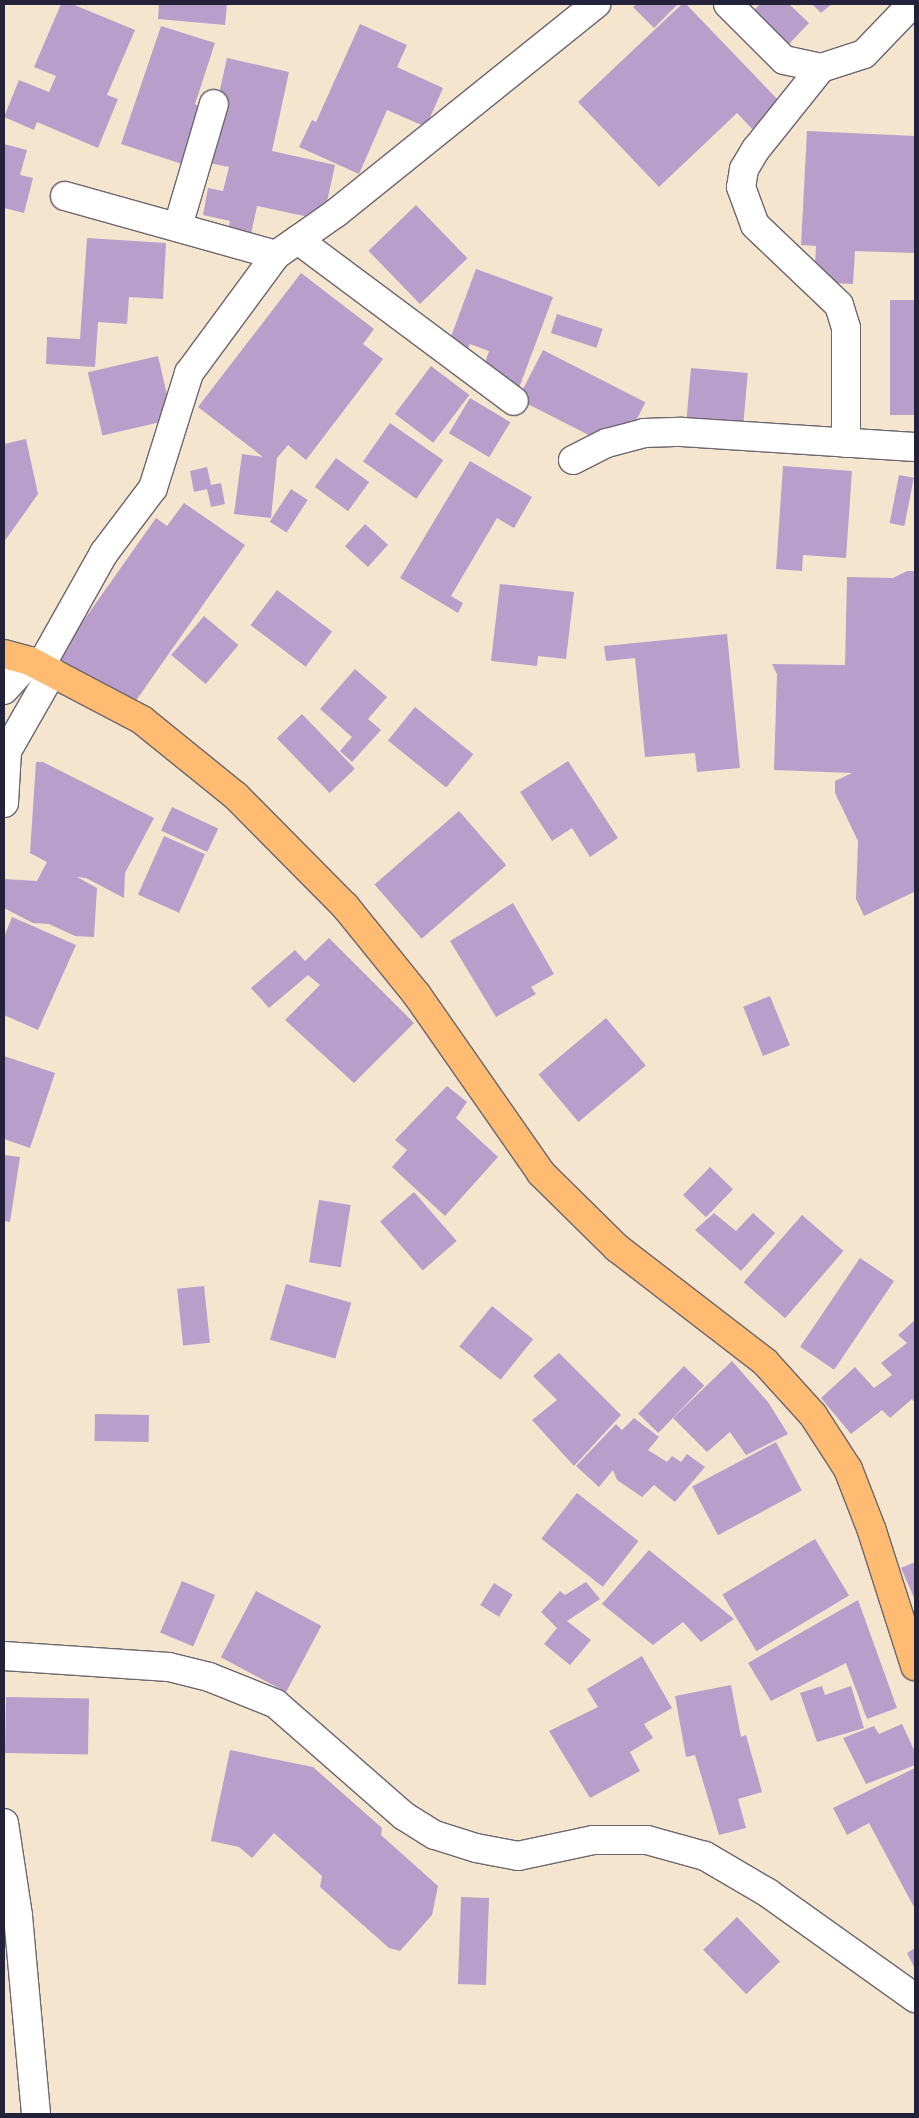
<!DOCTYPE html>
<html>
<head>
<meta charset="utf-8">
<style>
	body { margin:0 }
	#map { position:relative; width:919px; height:2118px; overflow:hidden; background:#f5e5ce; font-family:"Indie Flower",sans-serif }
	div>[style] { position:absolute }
	.building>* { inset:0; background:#b99ecb; transform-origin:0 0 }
	.roads { filter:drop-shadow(1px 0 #6c666e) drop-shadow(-1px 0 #6c666e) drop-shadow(0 1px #6c666e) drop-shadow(0 -1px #6c666e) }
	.minor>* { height:28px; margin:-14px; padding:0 14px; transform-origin:14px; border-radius:14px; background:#fff }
	.major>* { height:28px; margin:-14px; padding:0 14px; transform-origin:14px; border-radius:14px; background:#febb71 }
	span { translate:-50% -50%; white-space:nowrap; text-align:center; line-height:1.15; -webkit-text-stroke:4.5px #f7f3e8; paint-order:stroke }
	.frame { position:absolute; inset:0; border:5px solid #22223b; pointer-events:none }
</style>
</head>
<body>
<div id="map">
	<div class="building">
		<i style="clip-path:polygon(61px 4px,72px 4px,135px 30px,107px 95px,118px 99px,98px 148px,37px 122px,34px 130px,4px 117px,19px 80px,49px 92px,56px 76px,34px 67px)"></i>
		<i style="clip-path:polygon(159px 4px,227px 4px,225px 25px,158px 19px)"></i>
		<i style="clip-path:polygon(637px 4px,678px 4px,654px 28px,633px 7px)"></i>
		<i style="clip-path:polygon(682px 4px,686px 4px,781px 103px,752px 129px,737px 113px,659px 187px,578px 102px)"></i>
		<i style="clip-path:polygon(760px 4px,789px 4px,809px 23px,789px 44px,754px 10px)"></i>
		<i style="clip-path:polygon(812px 4px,832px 4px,821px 13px)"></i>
		<i style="clip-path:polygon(360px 24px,407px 45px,397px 67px,443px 88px,426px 127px,387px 110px,359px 174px,299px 147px,312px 120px,316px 122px)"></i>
		<i style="clip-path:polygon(161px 26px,215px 43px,195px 104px,201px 107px,182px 164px,121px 144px)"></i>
		<i style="clip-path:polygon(227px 58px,289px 72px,272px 151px,335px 165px,323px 220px,257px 206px,250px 239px,227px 235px,230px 221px,203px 215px,208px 188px,223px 191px,229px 167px,204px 162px)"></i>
		<i style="clip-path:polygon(807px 131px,915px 136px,915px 253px,855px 251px,853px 284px,814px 282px,816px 246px,801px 245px)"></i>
		<i style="clip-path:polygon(4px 144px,27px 150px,20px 175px,33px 178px,24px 213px,4px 208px)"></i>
		<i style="left:416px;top:205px;width:74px;height:66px;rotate:46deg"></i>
		<i style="clip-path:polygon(87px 238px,166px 243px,163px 299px,129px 297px,127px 324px,98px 322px,95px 367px,46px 364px,47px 337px,80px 339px)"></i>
		<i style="clip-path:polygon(476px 269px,553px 297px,519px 388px,481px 374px,489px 351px,470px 344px,464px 357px,446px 350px)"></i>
		<i style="clip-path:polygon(301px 273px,374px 329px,363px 344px,383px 359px,306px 460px,288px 445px,277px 458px,271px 518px,234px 514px,242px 454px,263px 457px,198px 407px)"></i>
		<i style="left:915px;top:300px;width:115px;height:25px;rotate:90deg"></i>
		<i style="left:557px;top:314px;width:48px;height:20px;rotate:18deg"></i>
		<i style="left:543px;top:350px;width:115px;height:55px;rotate:27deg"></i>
		<i style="left:158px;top:356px;width:65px;height:72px;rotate:77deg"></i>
		<i style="left:431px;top:366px;width:48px;height:60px;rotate:37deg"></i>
		<i style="left:691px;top:368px;width:57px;height:51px;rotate:5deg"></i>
		<i style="left:470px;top:398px;width:47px;height:41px;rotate:31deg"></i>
		<i style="left:390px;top:423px;width:65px;height:47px;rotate:35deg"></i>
		<i style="clip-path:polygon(26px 439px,38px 494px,4px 542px,4px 444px)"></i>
		<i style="left:336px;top:458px;width:41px;height:36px;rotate:36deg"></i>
		<i style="clip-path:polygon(470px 461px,532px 497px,514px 528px,497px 518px,451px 596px,463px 603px,458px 613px,400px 578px)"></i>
		<i style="clip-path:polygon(783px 466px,852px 471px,846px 558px,803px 555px,802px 571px,776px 569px)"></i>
		<i style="clip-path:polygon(207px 467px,211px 485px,221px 483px,225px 504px,211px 507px,207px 489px,194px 492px,190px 471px)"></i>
		<i style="left:899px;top:475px;width:15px;height:49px;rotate:11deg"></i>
		<i style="left:291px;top:489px;width:20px;height:39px;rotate:33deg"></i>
		<i style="clip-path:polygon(184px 503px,245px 545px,128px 712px,55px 661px,156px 518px,167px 526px)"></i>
		<i style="left:365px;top:524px;width:31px;height:30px;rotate:42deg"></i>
		<i style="clip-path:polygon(907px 571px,915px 571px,914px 892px,864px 916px,856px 899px,858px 841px,835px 793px,835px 781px,852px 773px,774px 770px,777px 674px,772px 664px,845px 665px,847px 577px,893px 578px)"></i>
		<i style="clip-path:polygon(500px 584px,574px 592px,566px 659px,538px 656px,537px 666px,491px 661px)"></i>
		<i style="left:277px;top:590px;width:69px;height:44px;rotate:37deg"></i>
		<i style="left:204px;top:616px;width:45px;height:51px;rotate:40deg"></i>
		<i style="clip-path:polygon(727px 634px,740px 768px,697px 772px,695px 753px,645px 757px,635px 658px,606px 661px,604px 646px)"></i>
		<i style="clip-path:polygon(355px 669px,387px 697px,368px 719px,381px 730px,352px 762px,340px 751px,352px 737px,320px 709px)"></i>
		<i style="left:415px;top:707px;width:75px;height:43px;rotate:39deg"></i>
		<i style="left:302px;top:714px;width:76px;height:35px;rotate:46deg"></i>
		<i style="clip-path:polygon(568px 761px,618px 838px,590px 857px,572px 828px,552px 841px,520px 792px)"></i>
		<i style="clip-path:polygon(36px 762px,43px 762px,154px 818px,125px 873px,124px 898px,86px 878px,77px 877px,97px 888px,94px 937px,75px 936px,49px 924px,33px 923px,4px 908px,4px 879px,37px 881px,47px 862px,30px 853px)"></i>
		<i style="left:172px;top:807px;width:51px;height:26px;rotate:25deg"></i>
		<i style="left:459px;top:811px;width:72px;height:112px;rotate:49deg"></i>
		<i style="left:164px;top:836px;width:45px;height:64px;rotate:24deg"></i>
		<i style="clip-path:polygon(513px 903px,554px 974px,531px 987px,536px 994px,496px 1017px,450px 941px)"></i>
		<i style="clip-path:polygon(12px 917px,76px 945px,38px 1030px,4px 1015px,4px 937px)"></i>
		<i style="clip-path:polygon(329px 938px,414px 1023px,354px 1083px,285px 1020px,320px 985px,308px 975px,269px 1008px,251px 988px,295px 950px,305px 961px)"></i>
		<i style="left:770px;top:996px;width:53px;height:29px;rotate:68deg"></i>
		<i style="left:606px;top:1018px;width:62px;height:88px;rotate:50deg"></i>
		<i style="clip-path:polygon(4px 1056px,55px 1073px,30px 1148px,4px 1139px)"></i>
		<i style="clip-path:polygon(447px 1086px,467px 1102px,456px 1118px,498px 1157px,445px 1216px,392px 1167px,407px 1150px,395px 1140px)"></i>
		<i style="clip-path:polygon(4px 1155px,20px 1157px,10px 1222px,4px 1221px)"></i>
		<i style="left:710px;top:1167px;width:32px;height:39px;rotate:44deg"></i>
		<i style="left:414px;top:1192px;width:65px;height:45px;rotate:49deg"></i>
		<i style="left:319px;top:1200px;width:32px;height:63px;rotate:9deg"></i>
		<i style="clip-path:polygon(714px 1213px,736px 1231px,753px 1213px,775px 1233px,741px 1271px,695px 1230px)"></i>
		<i style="left:802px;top:1215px;width:55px;height:89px;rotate:41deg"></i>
		<i style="left:860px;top:1258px;width:41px;height:107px;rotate:34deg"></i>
		<i style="left:286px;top:1284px;width:68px;height:58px;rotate:16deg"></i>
		<i style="left:204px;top:1286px;width:57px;height:27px;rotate:84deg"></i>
		<i style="left:492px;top:1306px;width:53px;height:52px;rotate:39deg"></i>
		<i style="clip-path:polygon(915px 1320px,915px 1403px,912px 1399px,890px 1418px,882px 1410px,851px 1434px,821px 1398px,855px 1367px,874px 1388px,892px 1375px,881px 1363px,907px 1343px,898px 1335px)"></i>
		<i style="clip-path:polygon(559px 1353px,621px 1415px,574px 1466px,532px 1420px,557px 1400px,533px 1376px)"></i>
		<i style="clip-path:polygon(732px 1361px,768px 1402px,788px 1434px,746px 1455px,730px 1432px,707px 1452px,673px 1418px)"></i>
		<i style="left:684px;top:1366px;width:28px;height:66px;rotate:44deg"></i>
		<i style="left:95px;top:1414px;width:54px;height:27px;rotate:1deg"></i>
		<i style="clip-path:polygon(634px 1418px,659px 1437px,648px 1450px,667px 1462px,672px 1456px,681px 1462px,687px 1454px,705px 1467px,675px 1502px,654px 1485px,642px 1497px,617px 1480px,613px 1470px,599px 1487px,576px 1466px,616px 1424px,622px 1430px)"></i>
		<i style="left:776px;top:1442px;width:55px;height:95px;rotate:62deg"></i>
		<i style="left:577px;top:1493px;width:78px;height:58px;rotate:38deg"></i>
		<i style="left:815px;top:1539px;width:66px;height:108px;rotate:59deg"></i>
		<i style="clip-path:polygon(649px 1550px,734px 1619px,701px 1642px,683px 1622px,653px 1645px,602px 1604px)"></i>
		<i style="clip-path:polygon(915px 1562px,915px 1600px,901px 1568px)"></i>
		<i style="left:182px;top:1581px;width:36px;height:56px;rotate:23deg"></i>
		<i style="clip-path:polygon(586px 1582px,600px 1599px,567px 1621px,591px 1640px,570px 1665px,544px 1644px,557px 1628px,541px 1612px,560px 1591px,565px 1595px)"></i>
		<i style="left:494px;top:1583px;width:22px;height:26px;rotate:32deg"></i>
		<i style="left:256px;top:1591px;width:74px;height:75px;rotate:28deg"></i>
		<i style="clip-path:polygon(858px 1600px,897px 1708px,867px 1719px,846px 1663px,771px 1701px,748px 1663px)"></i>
		<i style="clip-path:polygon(642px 1656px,672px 1708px,644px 1724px,653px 1738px,630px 1752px,640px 1771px,590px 1798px,549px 1731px,598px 1707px,587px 1689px)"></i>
		<i style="clip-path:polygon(731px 1685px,741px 1737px,746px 1735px,762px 1792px,738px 1799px,746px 1828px,719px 1835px,695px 1755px,686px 1757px,675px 1696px)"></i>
		<i style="clip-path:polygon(822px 1686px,825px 1695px,851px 1686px,864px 1728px,817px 1742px,800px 1693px)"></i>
		<i style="left:6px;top:1697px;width:83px;height:56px;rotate:1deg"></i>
		<i style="clip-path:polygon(902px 1724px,915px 1752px,915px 1765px,866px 1784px,843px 1738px,874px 1726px,879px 1734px)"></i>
		<i style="clip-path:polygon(230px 1750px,313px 1767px,382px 1828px,381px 1835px,438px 1886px,432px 1915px,400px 1951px,389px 1948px,320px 1887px,322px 1876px,274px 1833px,252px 1858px,239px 1847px,211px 1841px)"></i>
		<i style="clip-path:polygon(915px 1768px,915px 1909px,869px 1823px,847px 1835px,833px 1808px)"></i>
		<i style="left:461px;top:1897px;width:28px;height:87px;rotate:2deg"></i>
		<i style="left:737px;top:1917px;width:62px;height:47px;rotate:46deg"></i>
		<i style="clip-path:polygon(915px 1948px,915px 1969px,907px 1953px)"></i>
	</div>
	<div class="roads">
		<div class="minor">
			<i style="left:728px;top:4px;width:79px;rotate:45deg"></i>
			<i style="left:784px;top:60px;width:38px;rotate:12deg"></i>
			<i style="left:821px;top:68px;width:45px;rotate:-18deg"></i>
			<i style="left:864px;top:54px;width:69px;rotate:-46.2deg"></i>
			<i style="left:821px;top:68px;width:104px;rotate:128.7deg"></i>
			<i style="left:756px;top:149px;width:23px;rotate:121deg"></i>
			<i style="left:744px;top:169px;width:18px;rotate:99deg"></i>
			<i style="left:741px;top:187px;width:40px;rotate:69.8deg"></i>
			<i style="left:755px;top:225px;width:116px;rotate:43.6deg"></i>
			<i style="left:839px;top:305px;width:24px;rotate:73deg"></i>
			<i style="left:846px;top:328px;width:115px;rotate:90deg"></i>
			<i style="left:65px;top:196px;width:219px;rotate:15.6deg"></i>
			<i style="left:178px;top:226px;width:127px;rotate:-73.6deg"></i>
			<i style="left:298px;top:240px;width:269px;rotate:36.7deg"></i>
			<i style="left:573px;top:460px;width:38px;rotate:-27deg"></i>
			<i style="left:607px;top:443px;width:38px;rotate:-15deg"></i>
			<i style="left:644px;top:433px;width:38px;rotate:-2deg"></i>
			<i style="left:682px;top:432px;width:233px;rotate:3.7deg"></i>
			<i style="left:40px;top:667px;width:131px;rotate:-60.7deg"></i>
			<i style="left:104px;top:553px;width:81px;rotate:-53deg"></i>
			<i style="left:153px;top:488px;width:121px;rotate:-72.6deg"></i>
			<i style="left:189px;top:373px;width:147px;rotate:-53.6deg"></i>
			<i style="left:276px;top:255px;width:73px;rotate:-35deg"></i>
			<i style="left:336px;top:213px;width:334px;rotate:-38.8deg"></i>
			<i style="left:4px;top:690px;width:39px;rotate:-48deg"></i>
			<i style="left:4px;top:803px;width:52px;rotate:-86.7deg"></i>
			<i style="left:7px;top:751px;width:91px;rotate:-60.3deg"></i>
			<i style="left:4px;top:1656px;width:165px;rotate:3.8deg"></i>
			<i style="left:169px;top:1667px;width:41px;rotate:14deg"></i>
			<i style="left:209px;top:1677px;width:72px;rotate:21.9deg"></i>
			<i style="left:276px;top:1704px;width:170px;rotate:41.2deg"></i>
			<i style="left:404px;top:1816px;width:36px;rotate:32deg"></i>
			<i style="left:435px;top:1835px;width:43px;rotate:17.6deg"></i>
			<i style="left:476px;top:1848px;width:43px;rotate:10.8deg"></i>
			<i style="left:518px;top:1856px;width:77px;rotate:-12deg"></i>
			<i style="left:593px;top:1840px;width:54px"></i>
			<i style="left:647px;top:1840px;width:60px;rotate:15.4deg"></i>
			<i style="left:705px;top:1856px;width:73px;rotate:30.4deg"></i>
			<i style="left:768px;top:1893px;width:181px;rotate:35.5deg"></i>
			<i style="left:4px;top:1823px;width:94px;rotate:81.4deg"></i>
			<i style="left:18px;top:1916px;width:199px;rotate:84.8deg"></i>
		</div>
		<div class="major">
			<i style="left:4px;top:654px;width:27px;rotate:15deg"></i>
			<i style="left:30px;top:661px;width:127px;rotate:27.8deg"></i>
			<i style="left:142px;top:720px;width:121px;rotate:39deg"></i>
			<i style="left:236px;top:796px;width:155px;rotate:45.3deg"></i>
			<i style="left:345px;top:906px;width:114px;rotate:51deg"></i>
			<i style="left:417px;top:995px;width:217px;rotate:55.1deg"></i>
			<i style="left:541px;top:1173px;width:107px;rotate:44.6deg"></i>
			<i style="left:617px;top:1248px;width:187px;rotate:37.6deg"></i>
			<i style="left:765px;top:1362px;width:72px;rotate:47.8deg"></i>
			<i style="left:813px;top:1415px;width:64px;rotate:57.1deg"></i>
			<i style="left:848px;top:1469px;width:66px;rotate:68.8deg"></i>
			<i style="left:872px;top:1531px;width:142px;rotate:72.3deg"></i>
		</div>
	</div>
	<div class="frame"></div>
</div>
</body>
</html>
